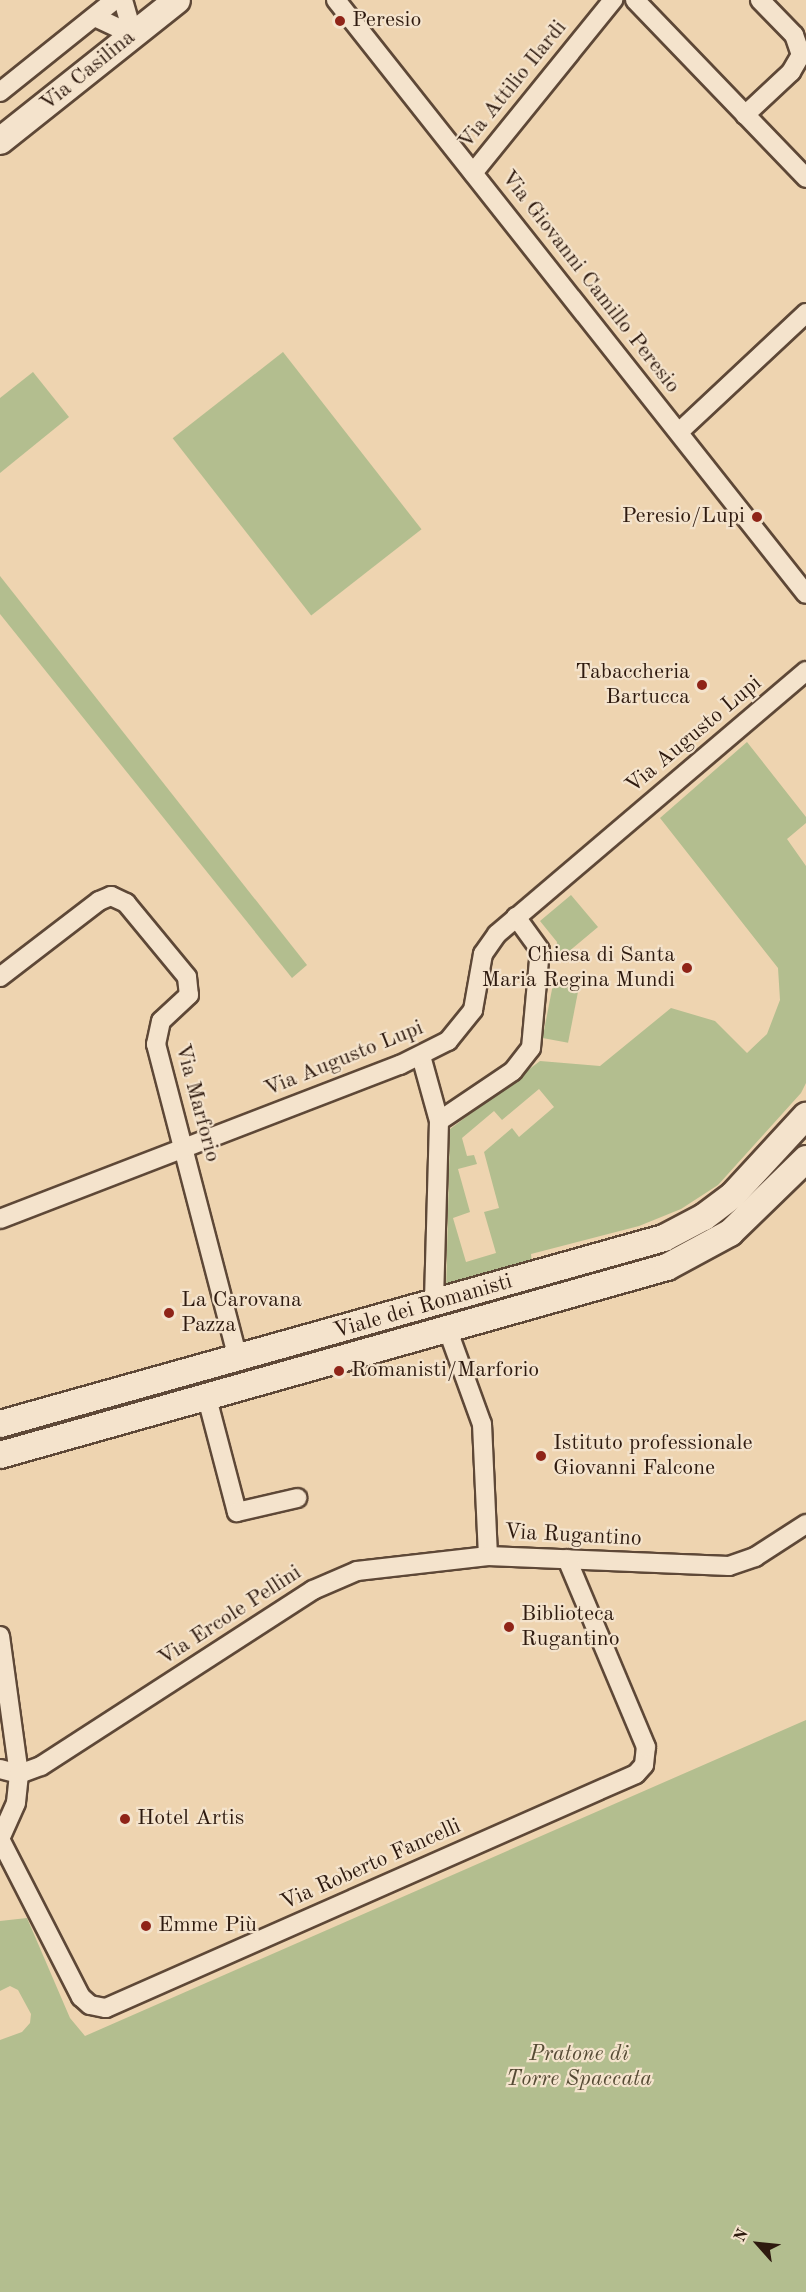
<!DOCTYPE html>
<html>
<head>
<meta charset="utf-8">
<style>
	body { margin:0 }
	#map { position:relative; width:806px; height:2292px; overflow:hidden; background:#eed4b0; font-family:"Old Standard TT",serif }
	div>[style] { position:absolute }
	.green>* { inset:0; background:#b3be8f; transform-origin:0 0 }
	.roads { filter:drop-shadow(2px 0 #5e4837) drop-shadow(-2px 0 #5e4837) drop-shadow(0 2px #5e4837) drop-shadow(0 -2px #5e4837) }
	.street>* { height:18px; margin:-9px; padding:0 9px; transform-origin:9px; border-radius:9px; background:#f4e3cc }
	.secondary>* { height:26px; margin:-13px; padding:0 13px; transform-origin:13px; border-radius:13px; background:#f4e3cc }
	.dots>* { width:16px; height:16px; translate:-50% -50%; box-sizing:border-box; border:3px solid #f4e3cc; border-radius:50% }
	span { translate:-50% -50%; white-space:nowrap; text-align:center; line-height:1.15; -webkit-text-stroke:4.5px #f4e3cc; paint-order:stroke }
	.poi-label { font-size:22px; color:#2e1a0f }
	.left { translate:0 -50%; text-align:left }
	.right { translate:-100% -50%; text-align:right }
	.street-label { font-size:22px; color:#2e1a0f }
	.park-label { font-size:22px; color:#564b35; font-style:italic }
	.north { position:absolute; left:728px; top:2214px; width:60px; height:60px; -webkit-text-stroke:4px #f4e3cc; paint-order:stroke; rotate:297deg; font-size:16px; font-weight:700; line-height:24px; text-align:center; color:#2e1a0f }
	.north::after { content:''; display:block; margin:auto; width:21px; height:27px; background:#2e1a0f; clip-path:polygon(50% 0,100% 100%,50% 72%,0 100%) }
</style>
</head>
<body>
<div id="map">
	<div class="green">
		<i style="left:283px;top:352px;width:225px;height:140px;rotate:52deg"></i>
		<i style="clip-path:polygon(33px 372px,69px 417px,0 473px,0 398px)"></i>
		<i style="clip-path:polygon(0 576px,307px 965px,292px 978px,0 614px)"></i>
		<i style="clip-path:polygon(evenodd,747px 742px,806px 817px,806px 823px,787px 839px,806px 866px,806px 1083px,801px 1093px,718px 1185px,681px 1209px,639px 1226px,531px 1254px,532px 1264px,446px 1293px,450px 1129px,540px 1061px,600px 1066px,671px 1008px,715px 1021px,747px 1053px,767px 1034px,780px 1000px,778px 968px,660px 818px,747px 742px,539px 1089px,554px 1107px,519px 1137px,512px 1128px,484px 1152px,499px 1208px,484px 1212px,496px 1253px,466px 1262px,453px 1218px,470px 1212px,458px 1169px,477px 1164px,474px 1155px,467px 1156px,462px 1138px,494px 1111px,502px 1120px,539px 1089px)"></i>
		<i style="clip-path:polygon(571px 895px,598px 927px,561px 958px,555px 958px,557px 942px,540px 921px)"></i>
		<i style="left:554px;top:979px;width:26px;height:60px;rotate:11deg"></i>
		<i style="clip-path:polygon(806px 1720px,806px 2292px,0 2292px,0 2040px,22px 2032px,30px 2023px,31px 2014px,18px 1990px,10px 1986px,0 1991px,0 1921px,27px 1918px,70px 2018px,85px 2036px)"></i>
	</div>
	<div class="roads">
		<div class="street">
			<i style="left:123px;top:0;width:36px;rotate:74deg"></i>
			<i style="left:336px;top:0;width:757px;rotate:51.65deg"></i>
			<i style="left:635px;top:0;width:247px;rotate:46.1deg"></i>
			<i style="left:95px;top:17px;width:42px;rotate:25.3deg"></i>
			<i style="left:0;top:92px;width:147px;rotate:-38.7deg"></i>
			<i style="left:745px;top:115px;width:63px;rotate:-43.1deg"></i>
			<i style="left:791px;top:72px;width:20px;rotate:-60deg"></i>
			<i style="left:801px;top:55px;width:21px;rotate:-109deg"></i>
			<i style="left:794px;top:35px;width:49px;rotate:-134.2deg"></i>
			<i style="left:473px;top:173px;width:223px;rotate:-51deg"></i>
			<i style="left:679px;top:432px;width:174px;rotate:-43.1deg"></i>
			<i style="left:0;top:977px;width:125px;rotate:-37.5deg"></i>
			<i style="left:99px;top:901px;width:13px;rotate:-23deg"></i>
			<i style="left:111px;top:896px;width:17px;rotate:25deg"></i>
			<i style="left:126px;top:903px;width:96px;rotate:50.5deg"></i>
			<i style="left:187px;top:977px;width:18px;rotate:84deg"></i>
			<i style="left:189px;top:995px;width:38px;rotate:137deg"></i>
			<i style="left:161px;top:1021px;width:24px;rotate:102deg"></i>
			<i style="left:156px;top:1044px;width:325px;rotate:75.4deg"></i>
			<i style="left:421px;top:1056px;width:67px;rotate:74.5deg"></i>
			<i style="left:439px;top:1121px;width:184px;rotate:91.6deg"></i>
			<i style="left:439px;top:1121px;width:89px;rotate:-34deg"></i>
			<i style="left:513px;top:1071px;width:29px;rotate:-52deg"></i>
			<i style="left:531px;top:1048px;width:98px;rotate:-84.8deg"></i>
			<i style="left:540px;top:950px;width:41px;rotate:-126deg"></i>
			<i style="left:0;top:1219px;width:429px;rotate:-21.1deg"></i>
			<i style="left:400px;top:1065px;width:54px;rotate:-26.6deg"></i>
			<i style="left:448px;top:1041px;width:40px;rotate:-51deg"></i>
			<i style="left:473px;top:1010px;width:57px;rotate:-79.9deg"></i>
			<i style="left:483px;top:954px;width:24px;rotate:-55deg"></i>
			<i style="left:497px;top:934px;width:406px;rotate:-40.4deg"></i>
			<i style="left:447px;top:1328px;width:102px;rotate:70deg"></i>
			<i style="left:482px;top:1424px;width:132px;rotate:87.4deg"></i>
			<i style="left:207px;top:1398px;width:118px;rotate:75.3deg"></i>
			<i style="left:237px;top:1512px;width:62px;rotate:-13.1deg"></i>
			<i style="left:0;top:1636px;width:139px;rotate:82.2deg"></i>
			<i style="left:19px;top:1774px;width:29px;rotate:96deg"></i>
			<i style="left:16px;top:1803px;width:39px;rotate:114deg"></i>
			<i style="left:0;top:1769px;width:20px;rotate:15deg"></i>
			<i style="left:19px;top:1774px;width:23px;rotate:-20deg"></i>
			<i style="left:41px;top:1766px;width:324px;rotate:-32.9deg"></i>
			<i style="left:313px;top:1590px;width:48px;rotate:-23.4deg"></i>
			<i style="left:357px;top:1571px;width:132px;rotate:-6.5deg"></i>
			<i style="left:488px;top:1556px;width:241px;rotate:2.4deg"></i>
			<i style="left:729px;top:1566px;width:28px;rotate:-19deg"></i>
			<i style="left:755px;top:1557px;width:61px;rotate:-32.9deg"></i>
			<i style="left:0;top:1839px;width:178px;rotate:62.9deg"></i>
			<i style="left:81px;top:1997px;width:12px;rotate:42deg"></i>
			<i style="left:90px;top:2005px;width:16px;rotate:11deg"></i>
			<i style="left:106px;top:2008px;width:579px;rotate:-23.82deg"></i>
			<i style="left:636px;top:1774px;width:12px;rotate:-48deg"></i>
			<i style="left:644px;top:1765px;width:18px;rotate:-84deg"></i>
			<i style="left:646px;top:1747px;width:204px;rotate:-112.8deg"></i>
		</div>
		<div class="secondary">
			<i style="left:0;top:141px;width:226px;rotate:-38.5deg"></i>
			<i style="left:0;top:1424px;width:690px;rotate:-15.65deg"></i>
			<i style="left:664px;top:1238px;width:45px;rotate:-27.7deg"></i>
			<i style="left:704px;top:1217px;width:36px;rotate:-37deg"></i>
			<i style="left:733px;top:1195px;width:108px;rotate:-47.3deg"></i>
			<i style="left:0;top:1455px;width:693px;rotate:-15.74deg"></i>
			<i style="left:667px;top:1267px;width:72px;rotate:-28.4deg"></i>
			<i style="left:730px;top:1233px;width:106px;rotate:-44.2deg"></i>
		</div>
	</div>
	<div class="dots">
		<i style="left:340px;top:21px;background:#8f2418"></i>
		<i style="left:757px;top:517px;background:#8f2418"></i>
		<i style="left:702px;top:685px;background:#8f2418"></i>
		<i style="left:687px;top:968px;background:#8f2418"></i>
		<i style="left:169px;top:1313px;background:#8f2418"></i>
		<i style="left:339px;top:1371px;background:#8f2418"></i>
		<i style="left:541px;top:1456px;background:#8f2418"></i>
		<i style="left:509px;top:1627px;background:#8f2418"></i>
		<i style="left:125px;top:1819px;background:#8f2418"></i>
		<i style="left:146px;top:1926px;background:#8f2418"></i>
	</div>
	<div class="poi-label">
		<span class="left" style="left:352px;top:21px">Peresio</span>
		<span class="right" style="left:745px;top:517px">Peresio/Lupi</span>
		<span class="right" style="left:690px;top:685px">Tabaccheria<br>Bartucca</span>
		<span class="right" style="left:675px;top:968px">Chiesa di Santa<br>Maria Regina Mundi</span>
		<span class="left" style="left:181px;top:1313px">La Carovana<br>Pazza</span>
		<span class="left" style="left:351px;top:1371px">Romanisti/Marforio</span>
		<span class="left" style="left:553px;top:1456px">Istituto professionale<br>Giovanni Falcone</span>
		<span class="left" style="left:521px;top:1627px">Biblioteca<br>Rugantino</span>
		<span class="left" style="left:137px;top:1819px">Hotel Artis</span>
		<span class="left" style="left:158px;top:1926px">Emme Più</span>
	</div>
	<div class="street-label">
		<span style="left:88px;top:71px;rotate:-39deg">Via Casilina</span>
		<span style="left:513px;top:85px;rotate:-51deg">Via Attilio Ilardi</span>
		<span style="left:590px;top:282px;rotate:52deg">Via Giovanni Camillo Peresio</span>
		<span style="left:694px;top:735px;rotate:-40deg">Via Augusto Lupi</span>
		<span style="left:344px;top:1059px;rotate:-22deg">Via Augusto Lupi</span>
		<span style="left:197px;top:1103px;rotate:75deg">Via Marforio</span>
		<span style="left:423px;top:1307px;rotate:-16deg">Viale dei Romanisti</span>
		<span style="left:573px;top:1536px;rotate:3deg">Via Rugantino</span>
		<span style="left:230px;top:1616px;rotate:-33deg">Via Ercole Pellini</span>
		<span style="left:371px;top:1865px;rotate:-24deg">Via Roberto Fancelli</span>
	</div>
	<div class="park-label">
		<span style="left:579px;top:2067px">Pratone di<br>Torre Spaccata</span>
	</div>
	<div class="north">N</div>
</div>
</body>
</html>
